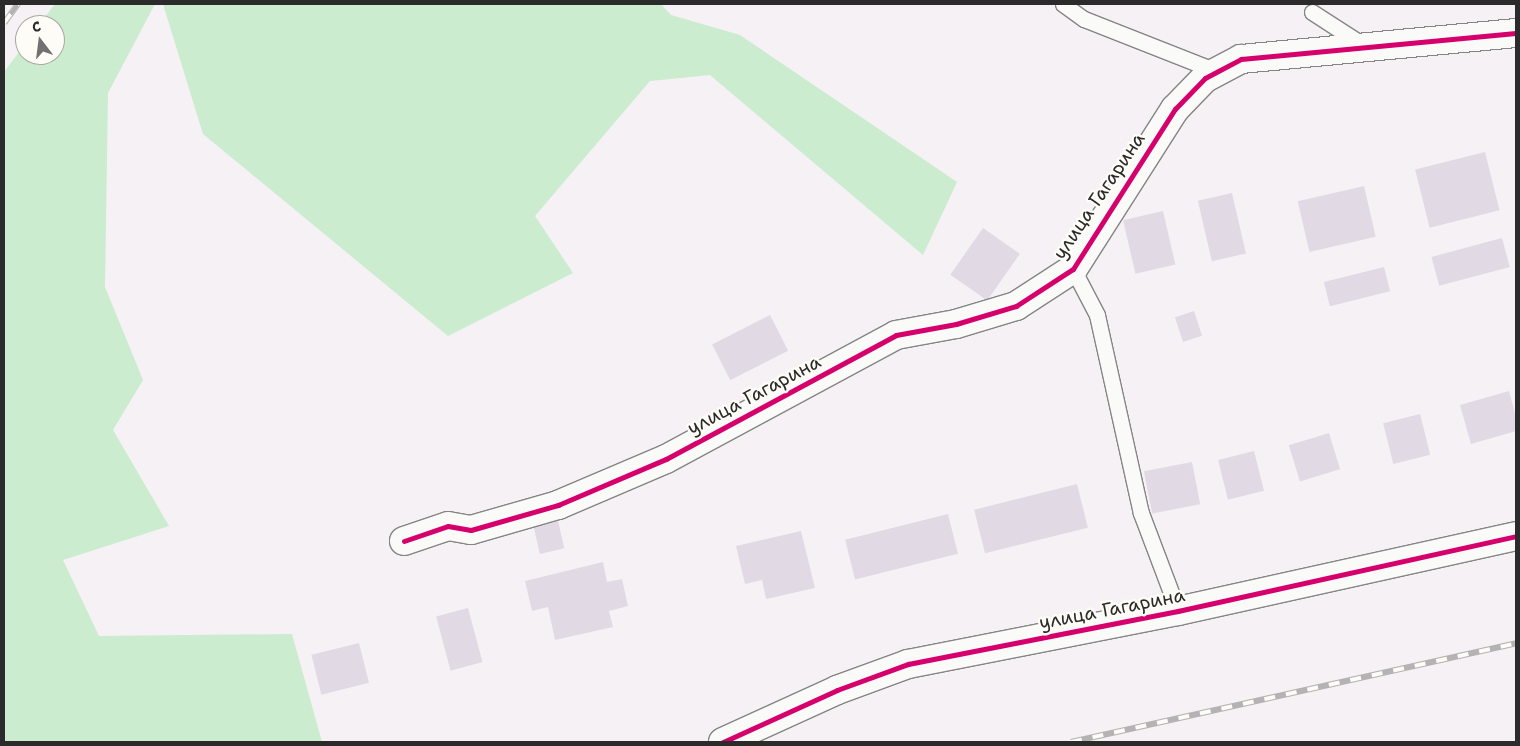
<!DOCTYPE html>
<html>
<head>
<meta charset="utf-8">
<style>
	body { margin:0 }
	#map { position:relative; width:1520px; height:746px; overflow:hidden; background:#f5f1f4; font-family:"Shantell Sans",sans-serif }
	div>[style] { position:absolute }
	.green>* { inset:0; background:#cbeccf }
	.building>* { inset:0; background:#e1dae5; transform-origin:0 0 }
	.roads { filter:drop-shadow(1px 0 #868485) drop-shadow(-1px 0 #868485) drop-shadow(0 1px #868485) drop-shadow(0 -1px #868485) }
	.service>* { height:15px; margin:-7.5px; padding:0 7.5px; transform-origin:7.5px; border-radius:7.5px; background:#fafaf8 }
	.minor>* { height:28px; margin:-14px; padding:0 14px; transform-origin:14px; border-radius:14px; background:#fafaf8 }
	.rail>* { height:5.5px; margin-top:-2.75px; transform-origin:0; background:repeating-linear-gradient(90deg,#fdfcf7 0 11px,#b4b2b2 0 22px); box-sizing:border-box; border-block:1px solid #b4b2b2 }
	.cycleway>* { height:5px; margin:-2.5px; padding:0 2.5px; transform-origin:2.5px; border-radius:2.5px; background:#d6006c }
	span { translate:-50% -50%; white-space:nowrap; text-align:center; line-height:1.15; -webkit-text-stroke:5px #fdfcf7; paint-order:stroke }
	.street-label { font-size:19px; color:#2b2b2b }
	.frame { position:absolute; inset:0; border:5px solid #2b2b2b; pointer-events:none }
	.north { position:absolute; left:15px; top:15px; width:50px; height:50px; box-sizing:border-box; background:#fdfcf7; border:1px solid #a9a8a5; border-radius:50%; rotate:345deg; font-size:14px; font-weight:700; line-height:20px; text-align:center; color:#2b2b2b }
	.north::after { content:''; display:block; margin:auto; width:18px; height:22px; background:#727071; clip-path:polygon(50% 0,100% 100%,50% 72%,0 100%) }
</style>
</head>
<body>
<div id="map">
	<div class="green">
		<i style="clip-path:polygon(55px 4px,155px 4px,108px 93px,105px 287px,143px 380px,113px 430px,169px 526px,63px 560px,99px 636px,292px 634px,322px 742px,4px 742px,4px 72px,25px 44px,25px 55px,55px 55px,55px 25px,39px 25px)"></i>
		<i style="clip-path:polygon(163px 4px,661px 4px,671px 15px,740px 35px,957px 182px,923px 255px,710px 75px,650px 81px,535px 216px,573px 273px,448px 336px,203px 134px)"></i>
	</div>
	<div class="building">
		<i style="left:1485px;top:152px;width:60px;height:72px;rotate:76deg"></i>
		<i style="left:1364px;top:186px;width:52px;height:68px;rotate:77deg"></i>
		<i style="left:1232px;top:193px;width:62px;height:35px;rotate:77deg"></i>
		<i style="left:1163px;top:211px;width:55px;height:41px;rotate:77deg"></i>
		<i style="left:983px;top:228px;width:45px;height:57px;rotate:35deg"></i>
		<i style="left:1502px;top:238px;width:30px;height:73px;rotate:75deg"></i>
		<i style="left:1384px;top:267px;width:25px;height:62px;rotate:76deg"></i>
		<i style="left:1194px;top:311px;width:26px;height:20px;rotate:72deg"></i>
		<i style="left:770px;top:315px;width:40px;height:65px;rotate:63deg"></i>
		<i style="clip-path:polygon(1509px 391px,1516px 417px,1516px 431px,1471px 444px,1460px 405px)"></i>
		<i style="left:1420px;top:414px;width:42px;height:38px;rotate:76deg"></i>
		<i style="left:1329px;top:433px;width:38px;height:42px;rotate:73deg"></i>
		<i style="left:1254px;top:451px;width:41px;height:37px;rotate:76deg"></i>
		<i style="left:1192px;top:462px;width:43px;height:49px;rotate:79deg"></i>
		<i style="left:1077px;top:484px;width:45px;height:106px;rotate:76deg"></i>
		<i style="left:948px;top:514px;width:41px;height:106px;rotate:76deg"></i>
		<i style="left:558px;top:521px;width:28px;height:25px;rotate:77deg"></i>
		<i style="clip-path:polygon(801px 531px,815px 588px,766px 599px,762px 580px,745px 584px,736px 546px)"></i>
		<i style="clip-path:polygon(603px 562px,607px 582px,622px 579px,628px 606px,609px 611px,613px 627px,555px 640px,548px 607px,532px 611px,525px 581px)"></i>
		<i style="left:468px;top:608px;width:56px;height:33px;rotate:75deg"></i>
		<i style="left:359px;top:643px;width:41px;height:49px;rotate:76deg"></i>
	</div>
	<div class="roads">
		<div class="service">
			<i style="left:1063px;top:4px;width:26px;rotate:36deg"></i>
			<i style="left:1084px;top:19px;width:142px;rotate:21.5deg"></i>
			<i style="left:1312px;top:12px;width:61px;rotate:32.9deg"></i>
			<i style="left:1073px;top:269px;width:52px;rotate:62.4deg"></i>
			<i style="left:1097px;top:315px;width:203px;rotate:77.5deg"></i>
			<i style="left:1141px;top:513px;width:105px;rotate:69.3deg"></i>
		</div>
		<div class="minor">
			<i style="left:404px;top:541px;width:46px;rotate:-18.8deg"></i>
			<i style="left:448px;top:526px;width:23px;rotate:10deg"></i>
			<i style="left:471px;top:530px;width:91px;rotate:-16deg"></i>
			<i style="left:558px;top:505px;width:117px;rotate:-23.1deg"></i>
			<i style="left:666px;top:459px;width:261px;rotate:-28.3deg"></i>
			<i style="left:896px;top:335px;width:61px;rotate:-10.4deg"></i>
			<i style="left:956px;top:324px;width:63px;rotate:-16.7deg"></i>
			<i style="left:1016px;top:306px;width:68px;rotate:-33deg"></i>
			<i style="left:1073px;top:269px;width:190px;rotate:-57.5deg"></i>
			<i style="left:1175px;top:109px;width:43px;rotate:-45.9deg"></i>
			<i style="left:1205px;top:78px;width:41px;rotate:-27.8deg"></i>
			<i style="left:1241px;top:59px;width:276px;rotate:-5.4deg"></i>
			<i style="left:723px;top:742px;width:125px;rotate:-24.5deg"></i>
			<i style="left:837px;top:690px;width:76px;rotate:-20.1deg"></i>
			<i style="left:908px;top:664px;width:275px;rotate:-11.1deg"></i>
			<i style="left:1178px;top:611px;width:346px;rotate:-12.5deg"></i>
		</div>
	</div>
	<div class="rail">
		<i style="left:4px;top:23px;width:24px;rotate:-54deg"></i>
		<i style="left:1071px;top:742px;width:456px;rotate:-12.5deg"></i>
	</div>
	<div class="cycleway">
		<i style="left:404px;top:541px;width:46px;rotate:-18.8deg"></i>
		<i style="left:448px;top:526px;width:23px;rotate:10deg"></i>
		<i style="left:471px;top:530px;width:91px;rotate:-16deg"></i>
		<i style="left:558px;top:505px;width:117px;rotate:-23.1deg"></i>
		<i style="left:666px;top:459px;width:261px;rotate:-28.3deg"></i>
		<i style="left:896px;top:335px;width:61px;rotate:-10.4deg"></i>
		<i style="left:956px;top:324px;width:63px;rotate:-16.7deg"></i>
		<i style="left:1016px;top:306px;width:68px;rotate:-33deg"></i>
		<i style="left:1073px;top:269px;width:190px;rotate:-57.5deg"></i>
		<i style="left:1175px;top:109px;width:43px;rotate:-45.9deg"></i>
		<i style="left:1205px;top:78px;width:41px;rotate:-27.8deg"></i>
		<i style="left:1241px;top:59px;width:276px;rotate:-5.4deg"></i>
		<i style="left:723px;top:742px;width:125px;rotate:-24.5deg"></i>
		<i style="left:837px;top:690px;width:76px;rotate:-20.1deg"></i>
		<i style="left:908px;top:664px;width:275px;rotate:-11.1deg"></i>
		<i style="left:1178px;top:611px;width:346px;rotate:-12.5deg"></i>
	</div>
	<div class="street-label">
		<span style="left:1099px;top:196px;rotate:-56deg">улица Гагарина</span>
		<span style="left:754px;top:395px;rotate:-28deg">улица Гагарина</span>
		<span style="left:1112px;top:609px;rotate:-11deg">улица Гагарина</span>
	</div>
	<div class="frame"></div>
	<div class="north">С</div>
</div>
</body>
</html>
